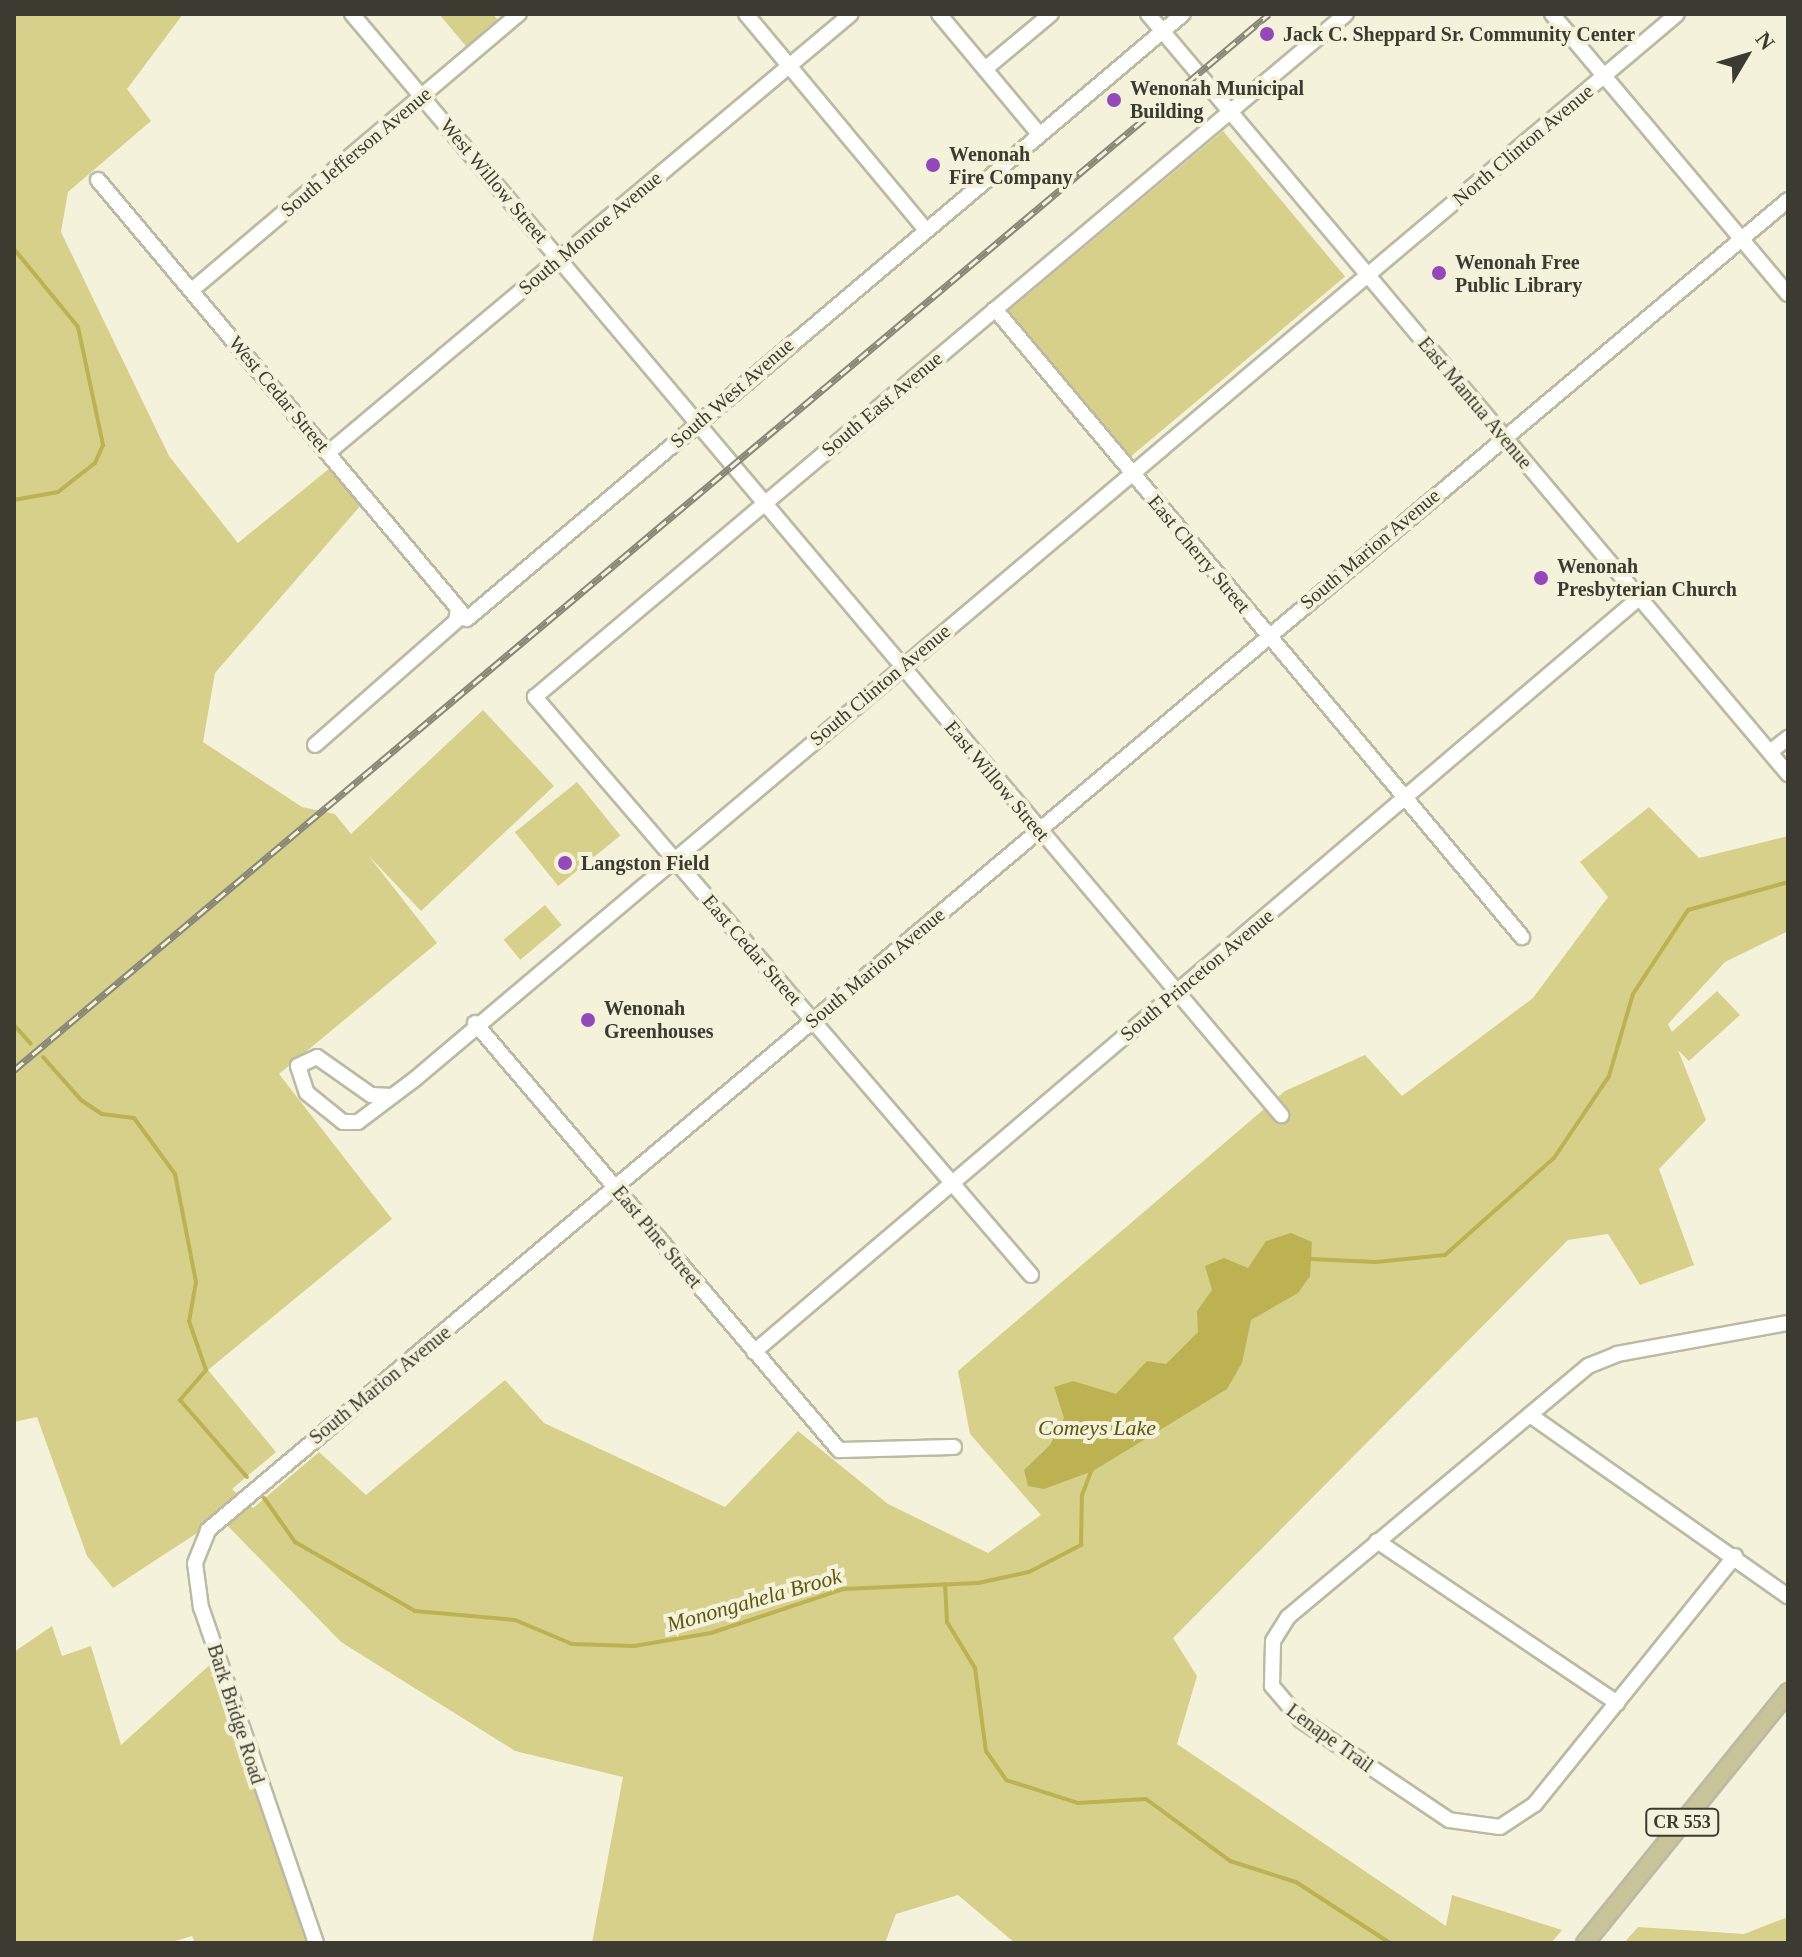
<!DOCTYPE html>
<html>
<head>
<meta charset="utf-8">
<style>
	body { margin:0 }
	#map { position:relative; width:1802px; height:1957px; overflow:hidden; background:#f4f2da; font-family:Georgia,serif }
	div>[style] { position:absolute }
	.green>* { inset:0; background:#d7d08a; transform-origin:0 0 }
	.water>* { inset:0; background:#bcb252 }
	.stream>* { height:4px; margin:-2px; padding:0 2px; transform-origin:2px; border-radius:2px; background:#bcb252 }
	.roads { filter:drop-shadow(2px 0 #bcbaa2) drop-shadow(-2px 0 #bcbaa2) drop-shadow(0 2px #bcbaa2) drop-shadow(0 -2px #bcbaa2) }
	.minor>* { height:14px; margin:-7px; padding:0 7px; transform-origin:7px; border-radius:7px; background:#fff }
	.major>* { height:16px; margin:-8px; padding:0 8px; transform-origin:8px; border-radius:8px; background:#c8c49a }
	.rail>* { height:7px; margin-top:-3.5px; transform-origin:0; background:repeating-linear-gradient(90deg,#f4f2da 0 12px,#898878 0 24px); box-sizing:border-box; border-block:2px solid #898878 }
	.dots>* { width:22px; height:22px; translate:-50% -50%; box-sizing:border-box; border:4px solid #f4f2da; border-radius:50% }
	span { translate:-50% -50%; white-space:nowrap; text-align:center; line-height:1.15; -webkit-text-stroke:8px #f4f2da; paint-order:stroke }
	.shield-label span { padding:2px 6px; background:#f4f2da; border:2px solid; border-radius:6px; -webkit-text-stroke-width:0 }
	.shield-label { font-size:18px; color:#3b3b31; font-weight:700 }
	.poi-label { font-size:20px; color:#3b3b31; font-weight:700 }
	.left { translate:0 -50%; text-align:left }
	.street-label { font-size:20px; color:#3b3b31 }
	.water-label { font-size:22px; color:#5f570e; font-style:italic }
	.frame { position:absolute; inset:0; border:16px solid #3b3b31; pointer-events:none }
	.north { position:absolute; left:1706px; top:16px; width:80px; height:80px; -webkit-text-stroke:6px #f4f2da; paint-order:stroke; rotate:52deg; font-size:22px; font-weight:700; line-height:32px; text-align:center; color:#3b3b31 }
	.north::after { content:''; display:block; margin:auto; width:28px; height:36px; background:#3b3b31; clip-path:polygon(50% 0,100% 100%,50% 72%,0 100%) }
</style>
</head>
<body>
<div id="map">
	<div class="green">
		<i style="clip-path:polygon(14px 14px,183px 14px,127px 89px,151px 121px,68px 192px,61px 232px,169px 456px,238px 543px,330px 468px,361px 505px,215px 673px,203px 742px,302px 807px,335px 814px,351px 834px,483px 710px,554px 786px,421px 911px,368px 855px,437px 943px,279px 1074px,392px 1219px,208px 1370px,276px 1452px,232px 1489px,253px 1508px,319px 1452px,366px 1495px,505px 1380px,544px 1423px,725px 1507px,798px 1431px,888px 1504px,988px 1553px,1041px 1515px,970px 1434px,958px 1371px,1285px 1091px,1365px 1055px,1402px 1096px,1533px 998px,1608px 897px,1580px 862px,1649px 807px,1699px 858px,1788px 836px,1788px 931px,1725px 962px,1668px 1024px,1672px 1032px,1717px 991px,1740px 1015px,1689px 1061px,1678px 1050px,1706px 1120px,1659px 1169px,1694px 1265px,1640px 1285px,1608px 1234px,1568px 1240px,1173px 1638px,1197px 1676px,1177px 1744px,1446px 1926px,1452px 1895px,1562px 1930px,1551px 1943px,1015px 1943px,958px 1895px,896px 1914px,885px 1943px,592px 1943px,623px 1777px,515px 1751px,341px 1642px,220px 1518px,113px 1588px,87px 1556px,37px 1417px,14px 1422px)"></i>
		<i style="clip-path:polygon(439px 14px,493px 14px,502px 25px,470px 51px)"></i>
		<i style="left:1223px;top:131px;width:190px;height:281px;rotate:50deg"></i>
		<i style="left:577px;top:782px;width:69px;height:80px;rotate:51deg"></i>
		<i style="left:545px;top:905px;width:26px;height:54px;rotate:50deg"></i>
		<i style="clip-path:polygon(52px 1626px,62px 1656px,91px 1646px,121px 1745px,214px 1661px,315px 1943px,195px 1943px,192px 1936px,169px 1943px,14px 1943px,14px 1652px)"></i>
		<i style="clip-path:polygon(1788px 1917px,1788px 1943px,1624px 1943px,1638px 1927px,1744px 1934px)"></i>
	</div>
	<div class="water">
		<i style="clip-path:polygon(1291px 1233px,1312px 1242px,1310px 1276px,1298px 1293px,1251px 1320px,1242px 1363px,1227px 1389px,1093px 1471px,1044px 1489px,1028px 1486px,1024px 1470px,1050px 1445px,1064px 1418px,1054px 1387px,1073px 1381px,1116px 1394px,1147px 1361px,1166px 1364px,1198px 1332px,1197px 1311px,1212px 1290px,1205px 1266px,1224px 1258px,1248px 1268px,1266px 1241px)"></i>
	</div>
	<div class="stream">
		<i style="left:14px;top:249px;width:101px;rotate:50.6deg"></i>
		<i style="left:78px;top:327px;width:121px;rotate:78deg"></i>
		<i style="left:103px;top:445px;width:20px;rotate:114deg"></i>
		<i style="left:95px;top:463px;width:47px;rotate:141.9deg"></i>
		<i style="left:58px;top:492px;width:45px;rotate:169.7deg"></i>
		<i style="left:14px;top:1025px;width:25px;rotate:48deg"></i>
		<i style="left:43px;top:1057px;width:57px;rotate:48.5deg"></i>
		<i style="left:81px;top:1100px;width:25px;rotate:34deg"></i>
		<i style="left:102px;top:1114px;width:32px;rotate:7deg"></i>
		<i style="left:134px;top:1118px;width:69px;rotate:53.8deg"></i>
		<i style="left:175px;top:1174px;width:110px;rotate:79deg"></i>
		<i style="left:196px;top:1282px;width:40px;rotate:100deg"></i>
		<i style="left:189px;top:1321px;width:52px;rotate:70.9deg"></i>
		<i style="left:206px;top:1370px;width:40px;rotate:131deg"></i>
		<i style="left:180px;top:1400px;width:102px;rotate:49deg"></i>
		<i style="left:1311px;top:1259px;width:65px;rotate:2.6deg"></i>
		<i style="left:1376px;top:1262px;width:69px;rotate:-5.8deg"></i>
		<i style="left:1445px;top:1255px;width:146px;rotate:-41.7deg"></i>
		<i style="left:1554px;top:1158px;width:99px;rotate:-56.1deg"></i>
		<i style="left:1609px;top:1076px;width:85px;rotate:-73.7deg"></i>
		<i style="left:1633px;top:994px;width:100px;rotate:-56.8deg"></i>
		<i style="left:1688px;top:910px;width:104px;rotate:-15.6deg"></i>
		<i style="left:264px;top:1498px;width:54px;rotate:54.8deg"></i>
		<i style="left:295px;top:1542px;width:138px;rotate:29.9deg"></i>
		<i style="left:415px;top:1611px;width:100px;rotate:5.1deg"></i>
		<i style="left:515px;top:1620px;width:62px;rotate:22.8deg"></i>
		<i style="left:572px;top:1644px;width:62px;rotate:1.8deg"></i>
		<i style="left:634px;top:1646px;width:78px;rotate:-9.6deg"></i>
		<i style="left:711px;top:1633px;width:139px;rotate:-18.4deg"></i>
		<i style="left:843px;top:1589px;width:135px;rotate:-2.5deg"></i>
		<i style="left:978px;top:1583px;width:52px;rotate:-12.2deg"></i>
		<i style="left:1029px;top:1572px;width:59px;rotate:-27.4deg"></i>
		<i style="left:1081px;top:1545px;width:50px;rotate:-88.9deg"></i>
		<i style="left:1082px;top:1495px;width:28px;rotate:-69deg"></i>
		<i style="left:945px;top:1584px;width:38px;rotate:87deg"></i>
		<i style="left:947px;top:1622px;width:54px;rotate:58.7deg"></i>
		<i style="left:975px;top:1668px;width:84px;rotate:82.5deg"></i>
		<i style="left:986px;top:1751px;width:35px;rotate:55deg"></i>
		<i style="left:1006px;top:1780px;width:76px;rotate:17.7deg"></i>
		<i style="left:1078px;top:1803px;width:68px;rotate:-3.4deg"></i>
		<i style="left:1146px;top:1799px;width:104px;rotate:36.4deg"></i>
		<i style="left:1230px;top:1861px;width:69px;rotate:17.7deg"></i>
		<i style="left:1296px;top:1882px;width:112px;rotate:33deg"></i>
	</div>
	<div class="roads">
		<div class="minor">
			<i style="left:352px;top:14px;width:1441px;rotate:49.84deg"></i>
			<i style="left:746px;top:14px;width:280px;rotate:50.2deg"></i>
			<i style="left:939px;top:14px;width:156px;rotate:50.2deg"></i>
			<i style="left:1148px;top:14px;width:994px;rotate:49.9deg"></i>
			<i style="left:1552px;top:14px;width:366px;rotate:49.9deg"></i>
			<i style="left:985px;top:69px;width:86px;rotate:-39.8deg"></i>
			<i style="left:98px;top:180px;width:573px;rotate:49.95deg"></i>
			<i style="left:467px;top:619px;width:937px;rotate:-40.2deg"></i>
			<i style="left:192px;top:290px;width:428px;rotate:-40.2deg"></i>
			<i style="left:995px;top:309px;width:820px;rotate:50deg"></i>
			<i style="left:329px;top:452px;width:681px;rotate:-40deg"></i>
			<i style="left:315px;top:745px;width:188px;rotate:-41.3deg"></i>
			<i style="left:456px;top:621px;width:12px;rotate:-81deg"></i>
			<i style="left:1770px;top:752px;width:23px;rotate:-38deg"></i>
			<i style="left:475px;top:1023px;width:561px;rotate:49.55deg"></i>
			<i style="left:839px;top:1450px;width:115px;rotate:-1.5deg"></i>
			<i style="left:392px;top:1096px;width:21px;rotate:-177deg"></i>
			<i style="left:371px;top:1095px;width:66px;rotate:-144.9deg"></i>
			<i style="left:317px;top:1057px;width:21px;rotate:155deg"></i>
			<i style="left:298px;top:1066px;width:28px;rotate:72deg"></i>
			<i style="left:307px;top:1093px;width:46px;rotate:38.9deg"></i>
			<i style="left:343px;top:1122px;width:15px"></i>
			<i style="left:358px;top:1122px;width:71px;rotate:-37deg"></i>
			<i style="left:415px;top:1079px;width:1651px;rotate:-40.16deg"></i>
			<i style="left:1031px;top:1275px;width:762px;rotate:-130.63deg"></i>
			<i style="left:535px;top:697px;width:1060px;rotate:-40.1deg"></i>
			<i style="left:754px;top:1352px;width:1163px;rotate:-40.43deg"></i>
			<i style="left:1530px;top:1415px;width:315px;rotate:35.1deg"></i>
			<i style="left:1377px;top:1541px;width:290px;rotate:34deg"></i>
			<i style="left:1735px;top:1556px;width:319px;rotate:128.9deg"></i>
			<i style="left:1535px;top:1804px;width:42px;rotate:146.7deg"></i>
			<i style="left:1500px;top:1827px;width:51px;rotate:-172.2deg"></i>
			<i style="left:1449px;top:1820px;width:179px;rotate:-146deg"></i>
			<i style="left:1301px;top:1720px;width:45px;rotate:-130.5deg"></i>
			<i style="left:1272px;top:1686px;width:45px;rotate:-88.7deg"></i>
			<i style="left:1273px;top:1641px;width:28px;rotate:-58deg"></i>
			<i style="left:1288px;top:1617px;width:391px;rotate:-39.9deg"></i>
			<i style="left:1588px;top:1366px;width:31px;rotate:-22deg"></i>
			<i style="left:1617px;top:1354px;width:174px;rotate:-10.3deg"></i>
			<i style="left:316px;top:1943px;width:354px;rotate:-108.9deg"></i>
			<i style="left:201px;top:1608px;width:45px;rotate:-97.6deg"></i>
			<i style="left:195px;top:1563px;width:35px;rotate:-68deg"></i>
			<i style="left:208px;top:1530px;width:2065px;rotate:-40.09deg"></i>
		</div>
		<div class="major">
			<i style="left:1585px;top:1943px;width:323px;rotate:-51deg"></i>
		</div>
	</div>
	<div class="rail">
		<i style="left:14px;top:1070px;width:1640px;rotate:-40.08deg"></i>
	</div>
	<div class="dots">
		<i style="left:1267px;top:34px;background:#9448b9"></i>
		<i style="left:1114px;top:100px;background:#9448b9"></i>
		<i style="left:933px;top:165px;background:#9448b9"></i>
		<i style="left:1439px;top:273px;background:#9448b9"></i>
		<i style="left:1541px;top:578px;background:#9448b9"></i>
		<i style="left:565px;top:863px;background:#9448b9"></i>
		<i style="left:588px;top:1020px;background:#9448b9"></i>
	</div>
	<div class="shield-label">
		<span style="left:1682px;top:1822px">CR 553</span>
	</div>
	<div class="poi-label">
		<span class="left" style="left:1283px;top:34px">Jack C. Sheppard Sr. Community Center</span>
		<span class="left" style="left:1130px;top:100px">Wenonah Municipal<br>Building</span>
		<span class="left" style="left:949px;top:166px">Wenonah<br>Fire Company</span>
		<span class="left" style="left:1455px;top:274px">Wenonah Free<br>Public Library</span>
		<span class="left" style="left:1557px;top:578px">Wenonah<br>Presbyterian Church</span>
		<span class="left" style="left:581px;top:863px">Langston Field</span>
		<span class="left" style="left:604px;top:1020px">Wenonah<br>Greenhouses</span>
	</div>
	<div class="street-label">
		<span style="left:1523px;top:145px;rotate:-40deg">North Clinton Avenue</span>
		<span style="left:356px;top:152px;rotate:-40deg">South Jefferson Avenue</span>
		<span style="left:494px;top:181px;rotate:50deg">West Willow Street</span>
		<span style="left:590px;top:233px;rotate:-40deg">South Monroe Avenue</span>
		<span style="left:732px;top:393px;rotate:-41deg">South West Avenue</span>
		<span style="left:279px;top:394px;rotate:50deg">West Cedar Street</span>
		<span style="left:1475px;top:403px;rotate:50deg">East Mantua Avenue</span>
		<span style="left:882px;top:404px;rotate:-40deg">South East Avenue</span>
		<span style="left:1370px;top:549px;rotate:-40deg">South Marion Avenue</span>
		<span style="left:1199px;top:554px;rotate:50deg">East Cherry Street</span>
		<span style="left:880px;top:685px;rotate:-40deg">South Clinton Avenue</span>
		<span style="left:997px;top:781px;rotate:50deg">East Willow Street</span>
		<span style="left:752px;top:950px;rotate:49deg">East Cedar Street</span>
		<span style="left:875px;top:968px;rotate:-40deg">South Marion Avenue</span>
		<span style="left:1197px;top:975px;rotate:-40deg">South Princeton Avenue</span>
		<span style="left:657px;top:1237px;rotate:50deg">East Pine Street</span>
		<span style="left:380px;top:1385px;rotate:-39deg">South Marion Avenue</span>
		<span style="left:236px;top:1714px;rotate:72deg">Bark Bridge Road</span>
		<span style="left:1330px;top:1738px;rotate:36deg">Lenape Trail</span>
	</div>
	<div class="water-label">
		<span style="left:1097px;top:1428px">Comeys Lake</span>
		<span style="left:754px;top:1600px;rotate:-16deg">Monongahela Brook</span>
	</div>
	<div class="frame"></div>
	<div class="north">N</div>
</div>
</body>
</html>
